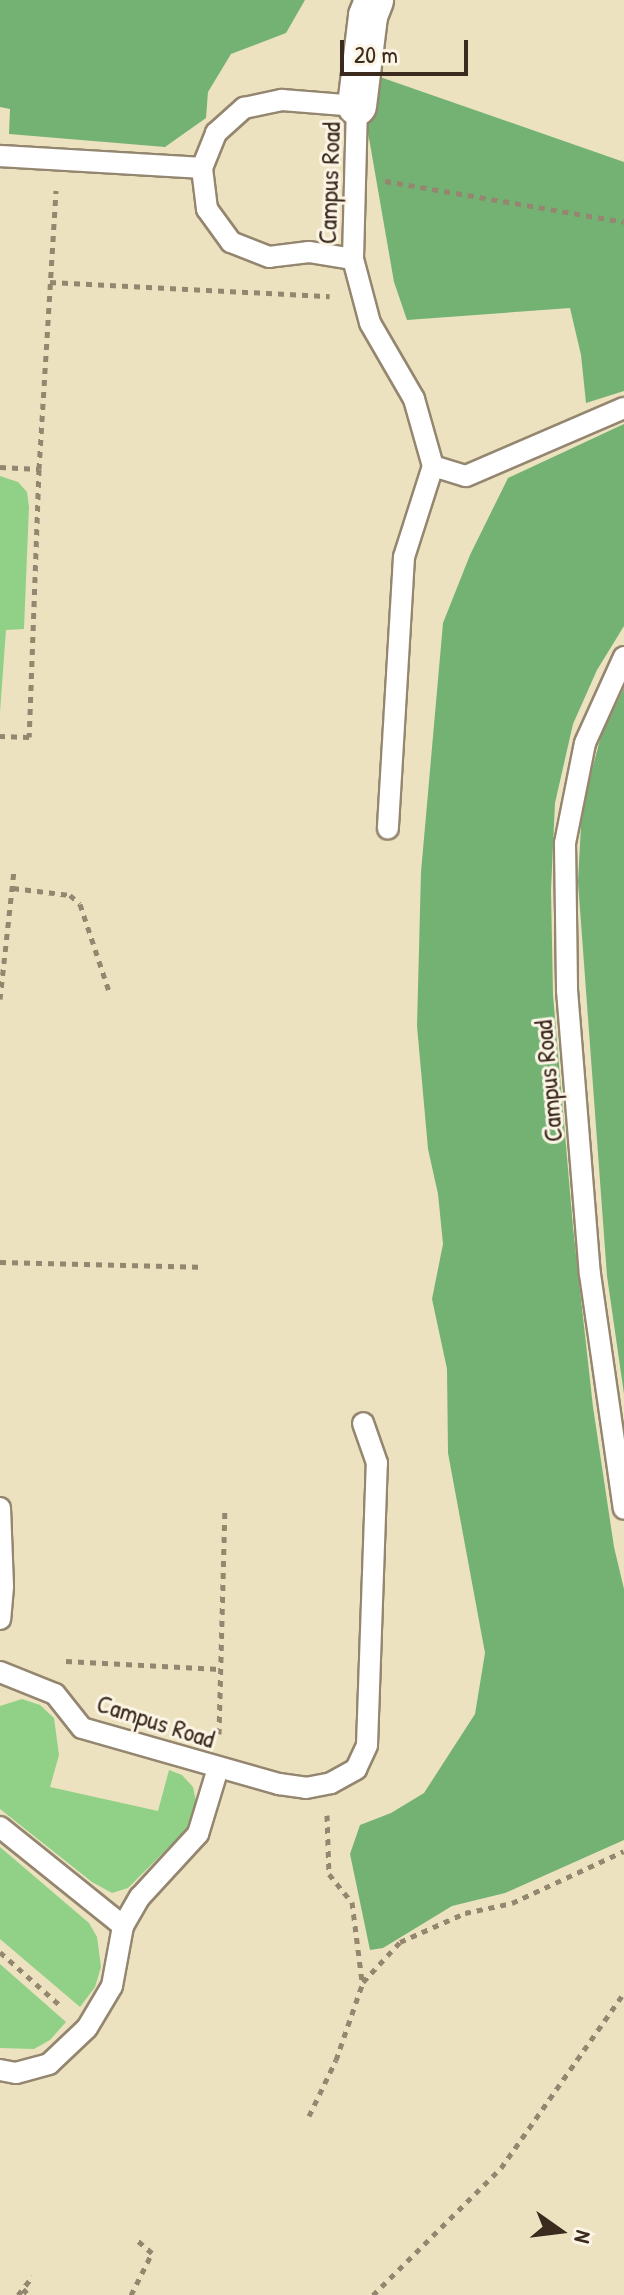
<!DOCTYPE html>
<html>
<head>
<meta charset="utf-8">
<style>
	body { margin:0 }
	#map { position:relative; width:624px; height:2295px; overflow:hidden; background:#ece2c0; font-family:"Patrick Hand",sans-serif }
	div>[style] { position:absolute }
	.green>* { inset:0; background:#91d087 }
	.forest>* { inset:0; background:#74b274 }
	.path>* { height:5px; margin-top:-2.5px; transform-origin:0; background:repeating-linear-gradient(90deg,#94866f 0 6px,transparent 0 12px) }
	.roads { filter:drop-shadow(2px 0 #94866f) drop-shadow(-2px 0 #94866f) drop-shadow(0 2px #94866f) drop-shadow(0 -2px #94866f) }
	.lane>* { height:20px; margin:-10px; padding:0 10px; transform-origin:10px; border-radius:10px; background:#fff }
	.street>* { height:38px; margin:-19px; padding:0 19px; transform-origin:19px; border-radius:19px; background:#fff }
	span { translate:-50% -50%; white-space:nowrap; text-align:center; line-height:1.15; -webkit-text-stroke:6px #fcf5e5; paint-order:stroke }
	.street-label { font-size:26px; color:#3b2a1e }
	.north { position:absolute; left:520px; top:2191px; width:80px; height:80px; -webkit-text-stroke:6px #fcf5e5; paint-order:stroke; rotate:104deg; font-size:22px; font-weight:700; line-height:32px; text-align:center; color:#3b2a1e }
	.north::after { content:''; display:block; margin:auto; width:28px; height:36px; background:#3b2a1e; clip-path:polygon(50% 0,100% 100%,50% 72%,0 100%) }
	.scale { position:absolute; left:340px; top:40px; width:128px; height:36px; box-sizing:border-box; border:4px solid #3b2a1e; border-top:0; padding-left:10px; font-size:24px; line-height:28px; white-space:nowrap; color:#3b2a1e; -webkit-text-stroke:6px #fcf5e5; paint-order:stroke }
</style>
</head>
<body>
<div id="map">
	<div class="green">
		<i style="clip-path:polygon(0 476px,18px 482px,27px 492px,29px 507px,24px 629px,6px 630px,0 712px)"></i>
		<i style="clip-path:polygon(22px 1699px,40px 1705px,54px 1718px,59px 1755px,50px 1787px,158px 1811px,169px 1770px,182px 1775px,193px 1787px,197px 1806px,191px 1825px,128px 1888px,112px 1893px,92px 1882px,0 1809px,0 1706px)"></i>
		<i style="clip-path:polygon(0 1847px,89px 1923px,97px 1937px,101px 1967px,95px 1987px,80px 2007px,0 1939px)"></i>
		<i style="clip-path:polygon(0 1964px,66px 2022px,50px 2040px,34px 2049px,0 2048px)"></i>
	</div>
	<div class="forest">
		<i style="clip-path:polygon(0 0,305px 0,286px 33px,231px 54px,208px 92px,206px 118px,165px 147px,9px 134px,10px 109px,0 107px)"></i>
		<i style="clip-path:polygon(357px 69px,624px 162px,624px 391px,586px 403px,581px 355px,570px 308px,407px 320px,394px 282px)"></i>
		<i style="clip-path:polygon(624px 424px,624px 626px,597px 670px,573px 724px,555px 803px,551px 890px,553px 995px,573px 1227px,593px 1407px,614px 1547px,624px 1589px,624px 1840px,505px 1893px,452px 1906px,383px 1948px,370px 1950px,350px 1854px,360px 1825px,391px 1813px,424px 1793px,475px 1714px,485px 1653px,448px 1453px,447px 1369px,432px 1299px,443px 1244px,438px 1194px,428px 1149px,417px 1026px,421px 872px,443px 623px,470px 555px,508px 478px)"></i>
		<i style="clip-path:polygon(624px 688px,624px 1394px,607px 1276px,578px 882px,582px 807px,601px 736px)"></i>
	</div>
	<div class="path">
		<i style="left:385px;top:181px;width:242px;rotate:9.7deg"></i>
		<i style="left:50px;top:282px;width:280px;rotate:2.9deg"></i>
		<i style="left:0;top:467px;width:39px;rotate:3deg"></i>
		<i style="left:39px;top:469px;width:268px;rotate:92.1deg"></i>
		<i style="left:29px;top:737px;width:29px;rotate:-178deg"></i>
		<i style="left:39px;top:469px;width:279px;rotate:-86.5deg"></i>
		<i style="left:13px;top:888px;width:57px;rotate:7deg"></i>
		<i style="left:70px;top:895px;width:13px;rotate:42deg"></i>
		<i style="left:80px;top:904px;width:95px;rotate:71.6deg"></i>
		<i style="left:0;top:999px;width:129px;rotate:-83.8deg"></i>
		<i style="left:0;top:1262px;width:199px;rotate:1.4deg"></i>
		<i style="left:66px;top:1661px;width:154px;rotate:3deg"></i>
		<i style="left:219px;top:1734px;width:227px;rotate:-88.5deg"></i>
		<i style="left:327px;top:1815px;width:59px;rotate:88.1deg"></i>
		<i style="left:329px;top:1874px;width:36px;rotate:51deg"></i>
		<i style="left:352px;top:1902px;width:80px;rotate:82.8deg"></i>
		<i style="left:0;top:1952px;width:83px;rotate:41.6deg"></i>
		<i style="left:309px;top:2116px;width:62px;rotate:-64.3deg"></i>
		<i style="left:336px;top:2060px;width:83px;rotate:-70.9deg"></i>
		<i style="left:363px;top:1982px;width:54px;rotate:-47.2deg"></i>
		<i style="left:400px;top:1942px;width:71px;rotate:-24deg"></i>
		<i style="left:465px;top:1913px;width:48px;rotate:-12deg"></i>
		<i style="left:512px;top:1903px;width:123px;rotate:-24.9deg"></i>
		<i style="left:23px;top:2289px;width:8px;rotate:45deg"></i>
		<i style="left:18px;top:2295px;width:24px;rotate:-52deg"></i>
		<i style="left:131px;top:2295px;width:47px;rotate:-63.4deg"></i>
		<i style="left:152px;top:2253px;width:20px;rotate:-139deg"></i>
		<i style="left:373px;top:2295px;width:180px;rotate:-44.8deg"></i>
		<i style="left:501px;top:2168px;width:214px;rotate:-54.9deg"></i>
	</div>
	<div class="roads">
		<div class="lane">
			<i style="left:0;top:156px;width:202px;rotate:3.4deg"></i>
			<i style="left:353px;top:259px;width:45px;rotate:-171deg"></i>
			<i style="left:309px;top:252px;width:40px;rotate:172.9deg"></i>
			<i style="left:269px;top:257px;width:41px;rotate:-158.5deg"></i>
			<i style="left:231px;top:242px;width:41px;rotate:-126deg"></i>
			<i style="left:207px;top:209px;width:41px;rotate:-97deg"></i>
			<i style="left:202px;top:168px;width:38px;rotate:-68deg"></i>
			<i style="left:216px;top:133px;width:38px;rotate:-42deg"></i>
			<i style="left:244px;top:108px;width:39px;rotate:-12deg"></i>
			<i style="left:282px;top:100px;width:75px;rotate:4.6deg"></i>
			<i style="left:357px;top:106px;width:153px;rotate:91.5deg"></i>
			<i style="left:353px;top:259px;width:66px;rotate:75.1deg"></i>
			<i style="left:370px;top:323px;width:88px;rotate:59.9deg"></i>
			<i style="left:414px;top:399px;width:70px;rotate:74.2deg"></i>
			<i style="left:433px;top:466px;width:96px;rotate:107.7deg"></i>
			<i style="left:404px;top:557px;width:272px;rotate:93.4deg"></i>
			<i style="left:433px;top:466px;width:34px;rotate:17deg"></i>
			<i style="left:466px;top:476px;width:172px;rotate:-23.3deg"></i>
			<i style="left:624px;top:657px;width:94px;rotate:114.4deg"></i>
			<i style="left:585px;top:743px;width:102px;rotate:101.3deg"></i>
			<i style="left:565px;top:843px;width:147px;rotate:89.2deg"></i>
			<i style="left:567px;top:990px;width:285px;rotate:85.4deg"></i>
			<i style="left:590px;top:1274px;width:237px;rotate:81.8deg"></i>
			<i style="left:0;top:1508px;width:79px;rotate:87.8deg"></i>
			<i style="left:3px;top:1587px;width:32px;rotate:95deg"></i>
			<i style="left:0;top:1672px;width:59px;rotate:21.8deg"></i>
			<i style="left:55px;top:1694px;width:43px;rotate:51.5deg"></i>
			<i style="left:82px;top:1728px;width:205px;rotate:15.9deg"></i>
			<i style="left:279px;top:1784px;width:27px;rotate:8deg"></i>
			<i style="left:306px;top:1788px;width:25px;rotate:-11deg"></i>
			<i style="left:331px;top:1783px;width:29px;rotate:-29deg"></i>
			<i style="left:356px;top:1769px;width:26px;rotate:-65deg"></i>
			<i style="left:367px;top:1745px;width:282px;rotate:-88deg"></i>
			<i style="left:377px;top:1463px;width:42px;rotate:-109.3deg"></i>
			<i style="left:0;top:1827px;width:158px;rotate:38.8deg"></i>
			<i style="left:0;top:2070px;width:16px;rotate:11deg"></i>
			<i style="left:16px;top:2073px;width:34px;rotate:-15deg"></i>
			<i style="left:49px;top:2064px;width:52px;rotate:-43.5deg"></i>
			<i style="left:87px;top:2028px;width:49px;rotate:-59.2deg"></i>
			<i style="left:112px;top:1986px;width:61px;rotate:-79.6deg"></i>
			<i style="left:123px;top:1926px;width:34px;rotate:-60deg"></i>
			<i style="left:140px;top:1897px;width:86px;rotate:-47.4deg"></i>
			<i style="left:198px;top:1834px;width:69px;rotate:-73.1deg"></i>
		</div>
		<div class="street">
			<i style="left:357px;top:106px;width:91px;rotate:-83deg"></i>
			<i style="left:368px;top:16px;width:17px;rotate:-69deg"></i>
		</div>
	</div>
	<div class="street-label">
		<span style="left:329px;top:183px;rotate:-88deg">Campus Road</span>
		<span style="left:548px;top:1081px;rotate:-95deg">Campus Road</span>
		<span style="left:156px;top:1721px;rotate:18deg">Campus Road</span>
	</div>
	<div class="north">N</div>
	<div class="scale">20 m</div>
</div>
</body>
</html>
